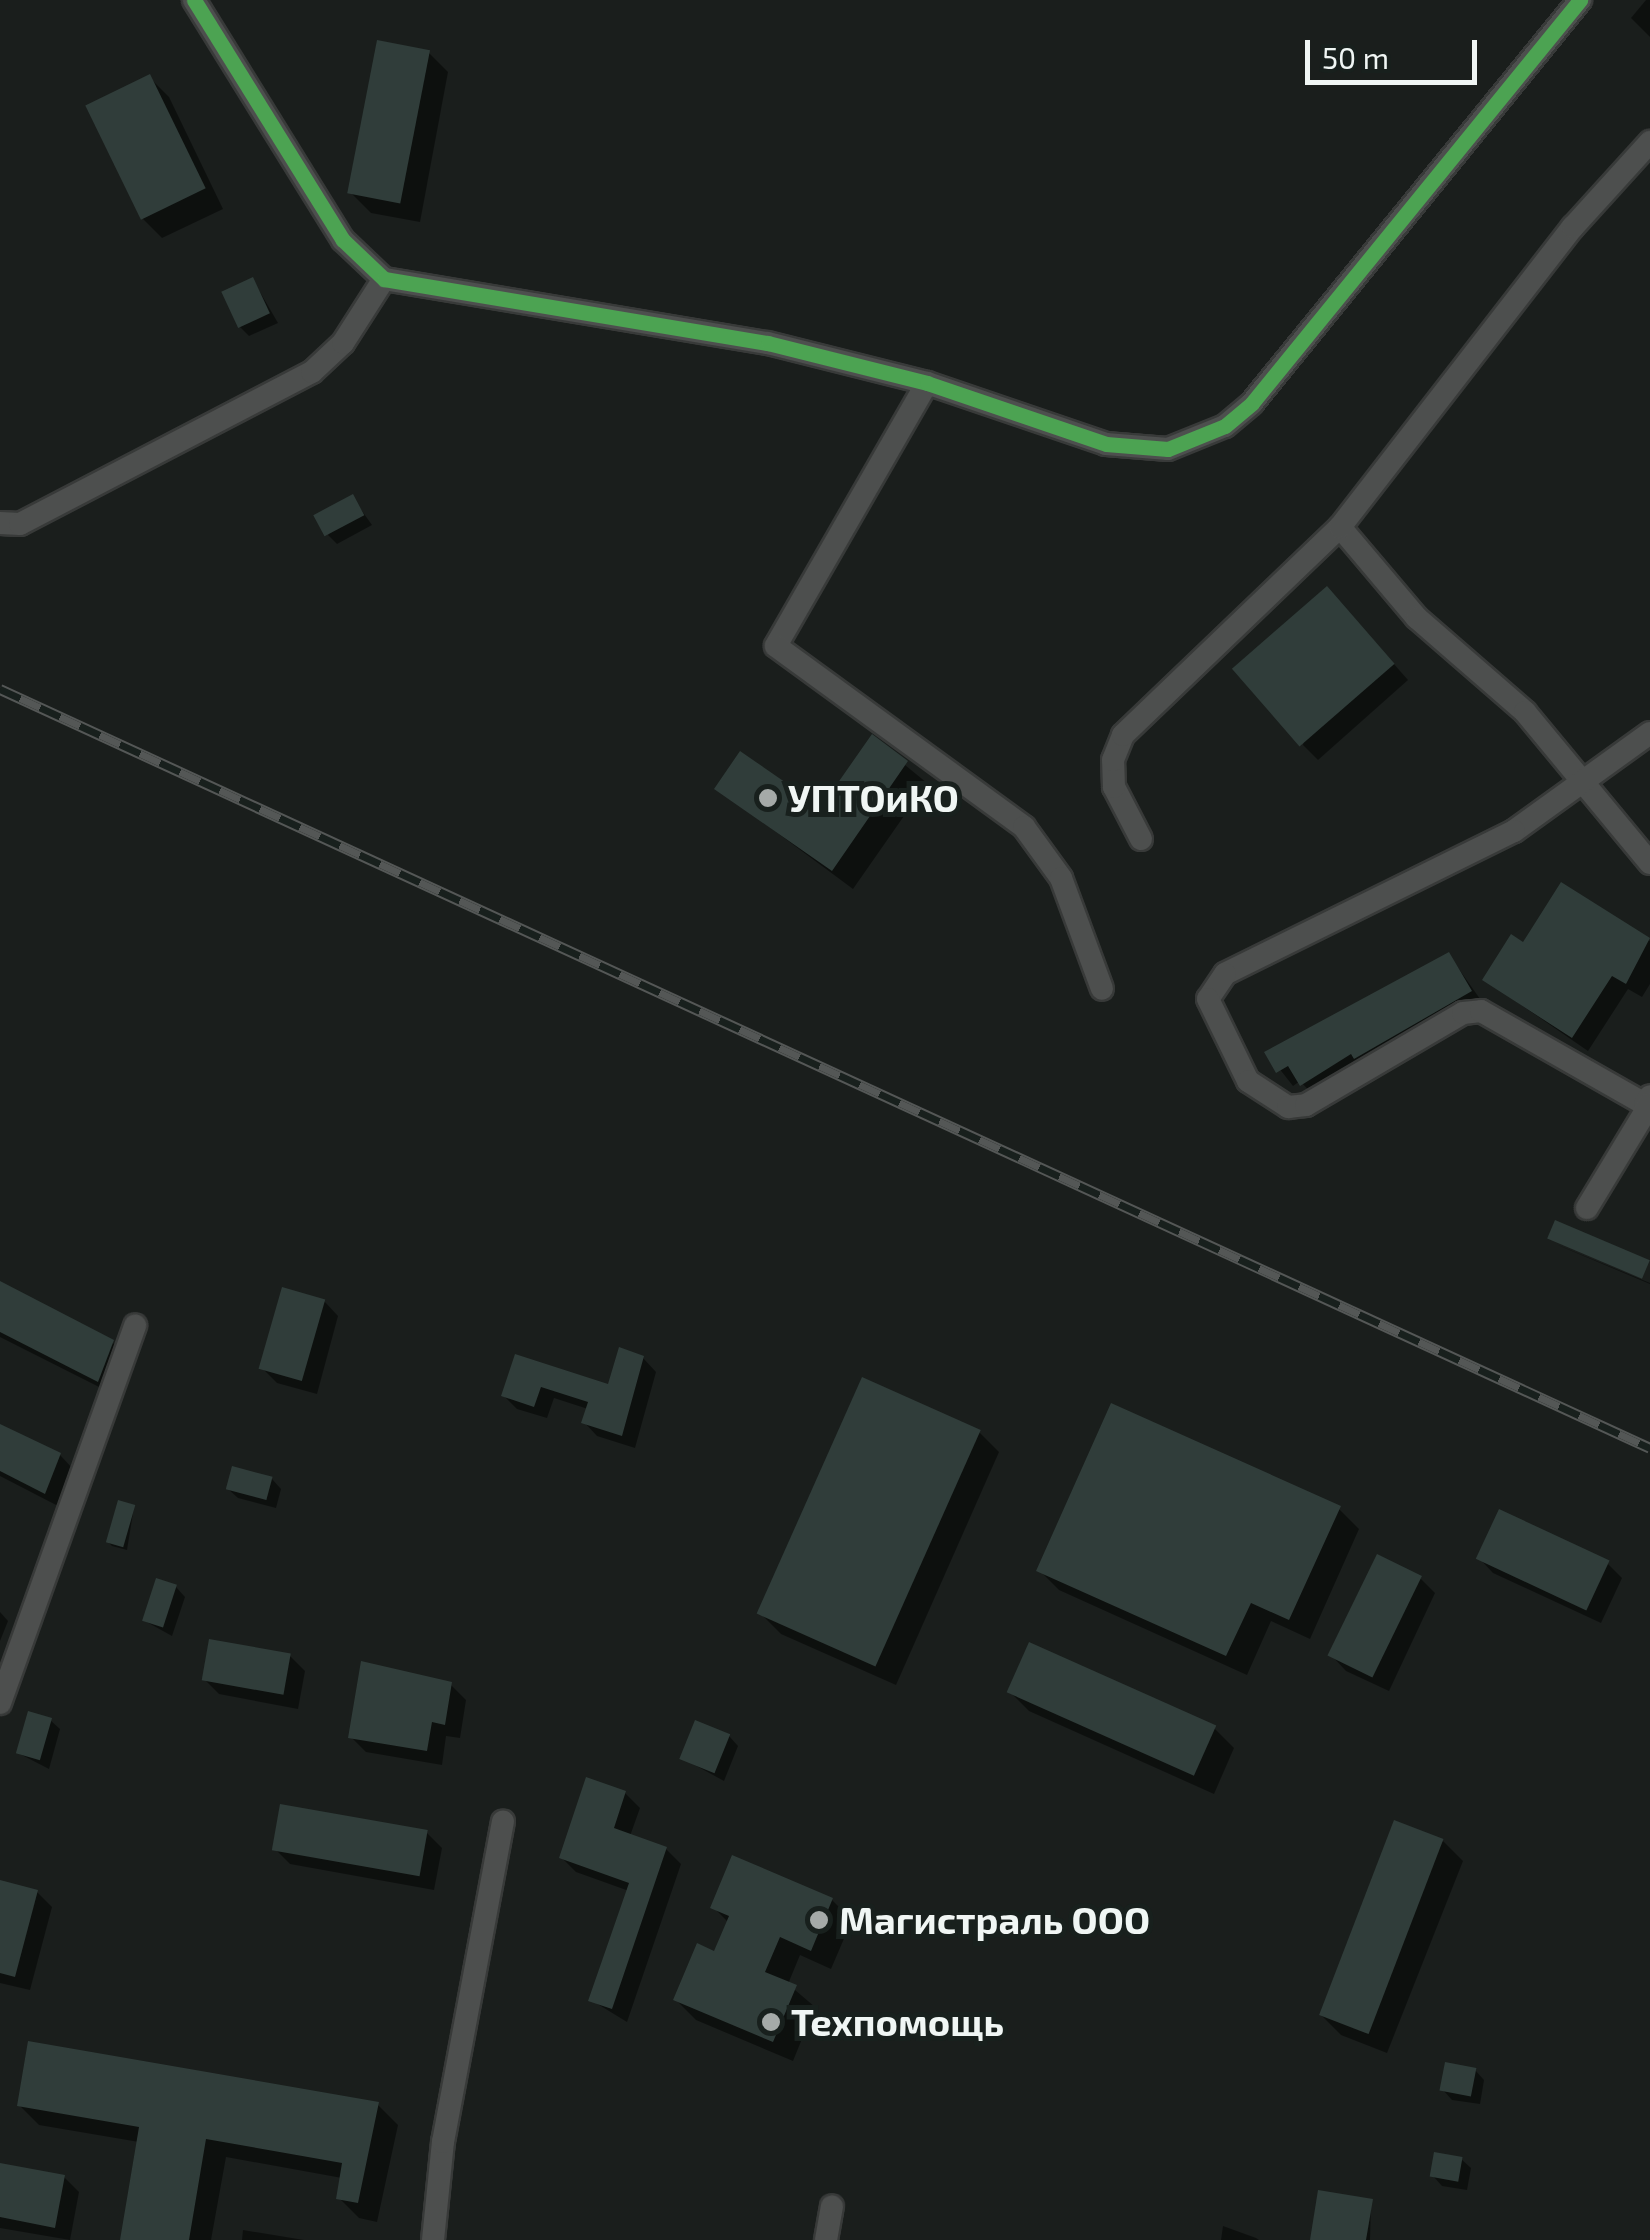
<!DOCTYPE html>
<html>
<head>
<meta charset="utf-8">
<style>
	body { margin:0 }
	#map { position:relative; width:1650px; height:2240px; overflow:hidden; background:#1a1e1c; font-family:"Exo 2",sans-serif }
	div>[style] { position:absolute }
	.shadow>* { inset:0; background:#0007 }
	.building>* { inset:0; background:#303d3a; transform-origin:0 0 }
	.roads { filter:drop-shadow(2px 0 #383a39) drop-shadow(-2px 0 #383a39) drop-shadow(0 2px #383a39) drop-shadow(0 -2px #383a39) }
	.minor>* { height:22px; margin:-11px; padding:0 11px; transform-origin:11px; border-radius:11px; background:#4d4f4e }
	.rail>* { height:11px; margin-top:-5.5px; transform-origin:0; background:repeating-linear-gradient(90deg,#18201d 0 22px,#545756 0 44px); box-sizing:border-box; border-block:2px solid #545756 }
	.cycleway>* { height:15px; margin:-7.5px; padding:0 7.5px; transform-origin:7.5px; border-radius:7.5px; background:#4ca352 }
	.dots>* { width:28px; height:28px; translate:-50% -50%; box-sizing:border-box; border:5px solid #18201d; border-radius:50% }
	span { translate:-50% -50%; white-space:nowrap; text-align:center; line-height:1.15; -webkit-text-stroke:10px #18201d; paint-order:stroke }
	.poi-label { font-size:38px; color:#f0f6f4; font-weight:700 }
	.left { translate:0 -50%; text-align:left }
	.scale { position:absolute; left:1305px; top:40px; width:172px; height:45px; box-sizing:border-box; border:5px solid #f0f6f4; border-top:0; padding-left:12px; font-size:30px; line-height:35px; white-space:nowrap; color:#f0f6f4; -webkit-text-stroke:8px #18201d; paint-order:stroke }
</style>
</head>
<body>
<div id="map">
	<div class="shadow">
		<i style="clip-path:polygon(1646px 0,1650px 0,1650px 37px,1631px 18px)"></i>
		<i style="clip-path:polygon(428px 52px,448px 72px,420px 222px,371px 213px,351px 193px)"></i>
		<i style="clip-path:polygon(149px 77px,169px 97px,223px 209px,162px 238px,142px 218px)"></i>
		<i style="clip-path:polygon(253px 280px,278px 323px,249px 336px,240px 327px)"></i>
		<i style="clip-path:polygon(352px 497px,372px 525px,337px 544px,328px 535px)"></i>
		<i style="clip-path:polygon(1341px 604px,1408px 680px,1318px 760px,1303px 745px)"></i>
		<i style="clip-path:polygon(872px 738px,927px 783px,853px 889px,717px 788px,822px 811px)"></i>
		<i style="clip-path:polygon(1561px 885px,1650px 941px,1650px 984px,1642px 997px,1628px 989px,1588px 1051px,1485px 980px,1524px 945px)"></i>
		<i style="clip-path:polygon(1449px 955px,1485px 1006px,1317px 1099px,1300px 1081px,1293px 1086px,1267px 1053px)"></i>
		<i style="clip-path:polygon(1558px 1245px,1650px 1283px,1650px 1284px,1560px 1246px)"></i>
		<i style="clip-path:polygon(0 1284px,112px 1342px,127px 1357px,113px 1394px,0 1337px)"></i>
		<i style="clip-path:polygon(324px 1301px,338px 1316px,317px 1394px,277px 1383px,262px 1368px)"></i>
		<i style="clip-path:polygon(517px 1357px,609px 1387px,643px 1358px,656px 1372px,635px 1448px,597px 1436px,584px 1422px,588px 1409px,554px 1398px,547px 1418px,517px 1409px,504px 1396px)"></i>
		<i style="clip-path:polygon(0 1427px,60px 1455px,74px 1470px,60px 1507px,0 1476px)"></i>
		<i style="clip-path:polygon(979px 1432px,999px 1452px,896px 1685px,781px 1634px,761px 1614px)"></i>
		<i style="clip-path:polygon(272px 1479px,281px 1489px,276px 1508px,238px 1498px,228px 1489px)"></i>
		<i style="clip-path:polygon(134px 1507px,127px 1550px,112px 1546px,108px 1542px)"></i>
		<i style="clip-path:polygon(1339px 1509px,1359px 1529px,1310px 1639px,1271px 1621px,1247px 1675px,1059px 1590px,1039px 1570px)"></i>
		<i style="clip-path:polygon(1479px 1558px,1607px 1563px,1622px 1578px,1601px 1623px,1493px 1573px)"></i>
		<i style="clip-path:polygon(1420px 1578px,1435px 1593px,1389px 1691px,1346px 1671px,1332px 1656px)"></i>
		<i style="clip-path:polygon(176px 1587px,185px 1597px,172px 1636px,145px 1621px)"></i>
		<i style="clip-path:polygon(0 1612px,8px 1621px,0 1641px)"></i>
		<i style="clip-path:polygon(290px 1656px,305px 1671px,298px 1709px,219px 1694px,204px 1679px)"></i>
		<i style="clip-path:polygon(451px 1685px,466px 1700px,460px 1738px,446px 1736px,442px 1765px,366px 1752px,351px 1737px)"></i>
		<i style="clip-path:polygon(1009px 1691px,1214px 1728px,1234px 1748px,1214px 1794px,1029px 1711px)"></i>
		<i style="clip-path:polygon(50px 1720px,60px 1729px,49px 1769px,20px 1754px)"></i>
		<i style="clip-path:polygon(729px 1736px,738px 1746px,724px 1781px,682px 1758px)"></i>
		<i style="clip-path:polygon(625px 1793px,640px 1808px,630px 1836px,666px 1849px,681px 1864px,627px 2022px,591px 2000px,629px 1891px,576px 1872px,561px 1857px)"></i>
		<i style="clip-path:polygon(427px 1833px,442px 1848px,434px 1890px,290px 1864px,275px 1849px)"></i>
		<i style="clip-path:polygon(1443px 1841px,1463px 1861px,1387px 2053px,1341px 2035px,1321px 2015px)"></i>
		<i style="clip-path:polygon(0 1883px,37px 1892px,52px 1907px,30px 1990px,0 1983px)"></i>
		<i style="clip-path:polygon(832px 1900px,852px 1920px,831px 1969px,800px 1955px,788px 1984px,815px 2007px,793px 2061px,696px 2020px,676px 2000px,716px 1954px,729px 1923px,713px 1907px)"></i>
		<i style="clip-path:polygon(1475px 2070px,1484px 2080px,1480px 2104px,1452px 2100px,1443px 2090px)"></i>
		<i style="clip-path:polygon(19px 2105px,378px 2105px,398px 2125px,377px 2222px,359px 2218px,339px 2198px,342px 2178px,226px 2157px,211px 2240px,122px 2240px,139px 2142px,39px 2125px)"></i>
		<i style="clip-path:polygon(1461px 2159px,1471px 2168px,1467px 2190px,1442px 2186px,1433px 2176px)"></i>
		<i style="clip-path:polygon(0 2165px,64px 2177px,79px 2192px,70px 2240px,0 2228px)"></i>
		<i style="clip-path:polygon(1371px 2202px,1370px 2240px,1312px 2240px)"></i>
		<i style="clip-path:polygon(1223px 2226px,1256px 2238px,1259px 2240px,1221px 2240px)"></i>
		<i style="clip-path:polygon(243px 2230px,304px 2240px,242px 2240px)"></i>
	</div>
	<div class="building">
		<i style="left:377px;top:40px;width:54px;height:156px;rotate:11deg"></i>
		<i style="left:150px;top:74px;width:127px;height:72px;rotate:64deg"></i>
		<i style="left:253px;top:277px;width:40px;height:35px;rotate:65deg"></i>
		<i style="left:353px;top:494px;width:24px;height:45px;rotate:62deg"></i>
		<i style="left:1327px;top:586px;width:103px;height:126px;rotate:49deg"></i>
		<i style="clip-path:polygon(872px 734px,908px 761px,832px 871px,714px 789px,740px 751px,821px 807px)"></i>
		<i style="clip-path:polygon(1561px 882px,1650px 938px,1626px 984px,1612px 976px,1572px 1038px,1482px 980px,1511px 934px,1523px 942px)"></i>
		<i style="clip-path:polygon(1449px 952px,1472px 991px,1354px 1059px,1351px 1054px,1300px 1086px,1288px 1066px,1276px 1073px,1264px 1052px)"></i>
		<i style="left:1555px;top:1220px;width:103px;height:20px;rotate:23deg"></i>
		<i style="clip-path:polygon(0 1281px,114px 1340px,98px 1382px,0 1332px)"></i>
		<i style="left:282px;top:1287px;width:45px;height:85px;rotate:16deg"></i>
		<i style="clip-path:polygon(619px 1347px,644px 1356px,622px 1436px,581px 1423px,588px 1402px,541px 1387px,534px 1407px,501px 1396px,515px 1354px,608px 1384px)"></i>
		<i style="left:862px;top:1377px;width:130px;height:259px;rotate:24deg"></i>
		<i style="clip-path:polygon(1111px 1403px,1341px 1506px,1289px 1620px,1251px 1603px,1226px 1656px,1036px 1571px)"></i>
		<i style="clip-path:polygon(0 1424px,61px 1453px,45px 1494px,0 1471px)"></i>
		<i style="left:232px;top:1466px;width:42px;height:24px;rotate:15deg"></i>
		<i style="left:118px;top:1500px;width:18px;height:44px;rotate:16deg"></i>
		<i style="left:1499px;top:1509px;width:122px;height:55px;rotate:25deg"></i>
		<i style="left:1377px;top:1554px;width:50px;height:113px;rotate:26deg"></i>
		<i style="left:156px;top:1578px;width:22px;height:45px;rotate:18deg"></i>
		<i style="left:209px;top:1639px;width:83px;height:42px;rotate:10deg"></i>
		<i style="left:1029px;top:1642px;width:205px;height:55px;rotate:24deg"></i>
		<i style="clip-path:polygon(361px 1661px,452px 1682px,445px 1725px,432px 1722px,427px 1751px,348px 1738px)"></i>
		<i style="left:28px;top:1711px;width:25px;height:44px;rotate:16deg"></i>
		<i style="left:695px;top:1720px;width:38px;height:42px;rotate:22deg"></i>
		<i style="clip-path:polygon(586px 1777px,626px 1791px,614px 1828px,667px 1847px,612px 2009px,588px 2001px,629px 1883px,559px 1858px)"></i>
		<i style="left:280px;top:1804px;width:150px;height:47px;rotate:10deg"></i>
		<i style="left:1394px;top:1820px;width:53px;height:209px;rotate:21deg"></i>
		<i style="clip-path:polygon(732px 1855px,833px 1898px,811px 1951px,780px 1937px,765px 1972px,797px 1985px,773px 2042px,673px 2000px,697px 1943px,714px 1951px,729px 1916px,710px 1908px)"></i>
		<i style="clip-path:polygon(0 1880px,38px 1890px,15px 1977px,0 1973px)"></i>
		<i style="clip-path:polygon(28px 2041px,379px 2102px,358px 2203px,336px 2199px,342px 2163px,206px 2139px,189px 2240px,120px 2240px,139px 2127px,17px 2106px)"></i>
		<i style="left:1445px;top:2062px;width:32px;height:29px;rotate:11deg"></i>
		<i style="left:1434px;top:2152px;width:29px;height:25px;rotate:10deg"></i>
		<i style="clip-path:polygon(0 2163px,65px 2175px,55px 2228px,0 2217px)"></i>
		<i style="clip-path:polygon(1318px 2190px,1373px 2199px,1366px 2240px,1310px 2240px)"></i>
	</div>
	<div class="roads">
		<div class="minor">
			<i style="left:194px;top:0;width:282px;rotate:58.2deg"></i>
			<i style="left:343px;top:240px;width:57px;rotate:43.6deg"></i>
			<i style="left:384px;top:279px;width:389px;rotate:9.5deg"></i>
			<i style="left:768px;top:343px;width:164px;rotate:14.1deg"></i>
			<i style="left:927px;top:383px;width:189px;rotate:18.8deg"></i>
			<i style="left:1106px;top:444px;width:62px;rotate:4.6deg"></i>
			<i style="left:1168px;top:449px;width:61px;rotate:-22deg"></i>
			<i style="left:1225px;top:426px;width:35px;rotate:-40deg"></i>
			<i style="left:1252px;top:403px;width:520px;rotate:-50.86deg"></i>
			<i style="left:927px;top:383px;width:303px;rotate:119.9deg"></i>
			<i style="left:776px;top:646px;width:307px;rotate:36.1deg"></i>
			<i style="left:1024px;top:827px;width:63px;rotate:54deg"></i>
			<i style="left:1061px;top:878px;width:118px;rotate:69.7deg"></i>
			<i style="left:0;top:523px;width:20px;rotate:3deg"></i>
			<i style="left:20px;top:524px;width:329px;rotate:-27.5deg"></i>
			<i style="left:312px;top:372px;width:42px;rotate:-43.1deg"></i>
			<i style="left:343px;top:343px;width:76px;rotate:-57.4deg"></i>
			<i style="left:1340px;top:527px;width:119px;rotate:49.8deg"></i>
			<i style="left:1417px;top:618px;width:143px;rotate:41deg"></i>
			<i style="left:1525px;top:712px;width:196px;rotate:50.4deg"></i>
			<i style="left:1650px;top:733px;width:168px;rotate:144.2deg"></i>
			<i style="left:1514px;top:831px;width:322px;rotate:153.7deg"></i>
			<i style="left:1225px;top:974px;width:30px;rotate:124deg"></i>
			<i style="left:1208px;top:999px;width:91px;rotate:64deg"></i>
			<i style="left:1248px;top:1081px;width:48px;rotate:33deg"></i>
			<i style="left:1288px;top:1107px;width:18px;rotate:-6deg"></i>
			<i style="left:1306px;top:1105px;width:182px;rotate:-30.4deg"></i>
			<i style="left:1463px;top:1013px;width:18px;rotate:-6deg"></i>
			<i style="left:1481px;top:1011px;width:189px;rotate:29.6deg"></i>
			<i style="left:1645px;top:1104px;width:9px;rotate:-58deg"></i>
			<i style="left:1141px;top:839px;width:59px;rotate:-117.4deg"></i>
			<i style="left:1114px;top:787px;width:27px;rotate:-92deg"></i>
			<i style="left:1113px;top:760px;width:27px;rotate:-68deg"></i>
			<i style="left:1123px;top:735px;width:301px;rotate:-43.8deg"></i>
			<i style="left:1340px;top:527px;width:380px;rotate:-52.2deg"></i>
			<i style="left:1573px;top:227px;width:115px;rotate:-47.8deg"></i>
			<i style="left:1587px;top:1208px;width:122px;rotate:-58.8deg"></i>
			<i style="left:0;top:1703px;width:401px;rotate:-70.3deg"></i>
			<i style="left:433px;top:2240px;width:99px;rotate:-84.2deg"></i>
			<i style="left:443px;top:2142px;width:326px;rotate:-79.4deg"></i>
			<i style="left:826px;top:2240px;width:34px;rotate:-80deg"></i>
		</div>
	</div>
	<div class="rail">
		<i style="left:0;top:689px;width:1816px;rotate:24.7deg"></i>
	</div>
	<div class="cycleway">
		<i style="left:194px;top:0;width:282px;rotate:58.2deg"></i>
		<i style="left:343px;top:240px;width:57px;rotate:43.6deg"></i>
		<i style="left:384px;top:279px;width:389px;rotate:9.5deg"></i>
		<i style="left:768px;top:343px;width:164px;rotate:14.1deg"></i>
		<i style="left:927px;top:383px;width:189px;rotate:18.8deg"></i>
		<i style="left:1106px;top:444px;width:62px;rotate:4.6deg"></i>
		<i style="left:1168px;top:449px;width:61px;rotate:-22deg"></i>
		<i style="left:1225px;top:426px;width:35px;rotate:-40deg"></i>
		<i style="left:1252px;top:403px;width:520px;rotate:-50.86deg"></i>
	</div>
	<div class="dots">
		<i style="left:768px;top:798px;background:#a5aaa8"></i>
		<i style="left:819px;top:1920px;background:#a5aaa8"></i>
		<i style="left:771px;top:2022px;background:#a5aaa8"></i>
	</div>
	<div class="poi-label">
		<span class="left" style="left:788px;top:798px">УПТОиКО</span>
		<span class="left" style="left:839px;top:1920px">Магистраль ООО</span>
		<span class="left" style="left:791px;top:2022px">Техпомощь</span>
	</div>
	<div class="scale">50 m</div>
</div>
</body>
</html>
